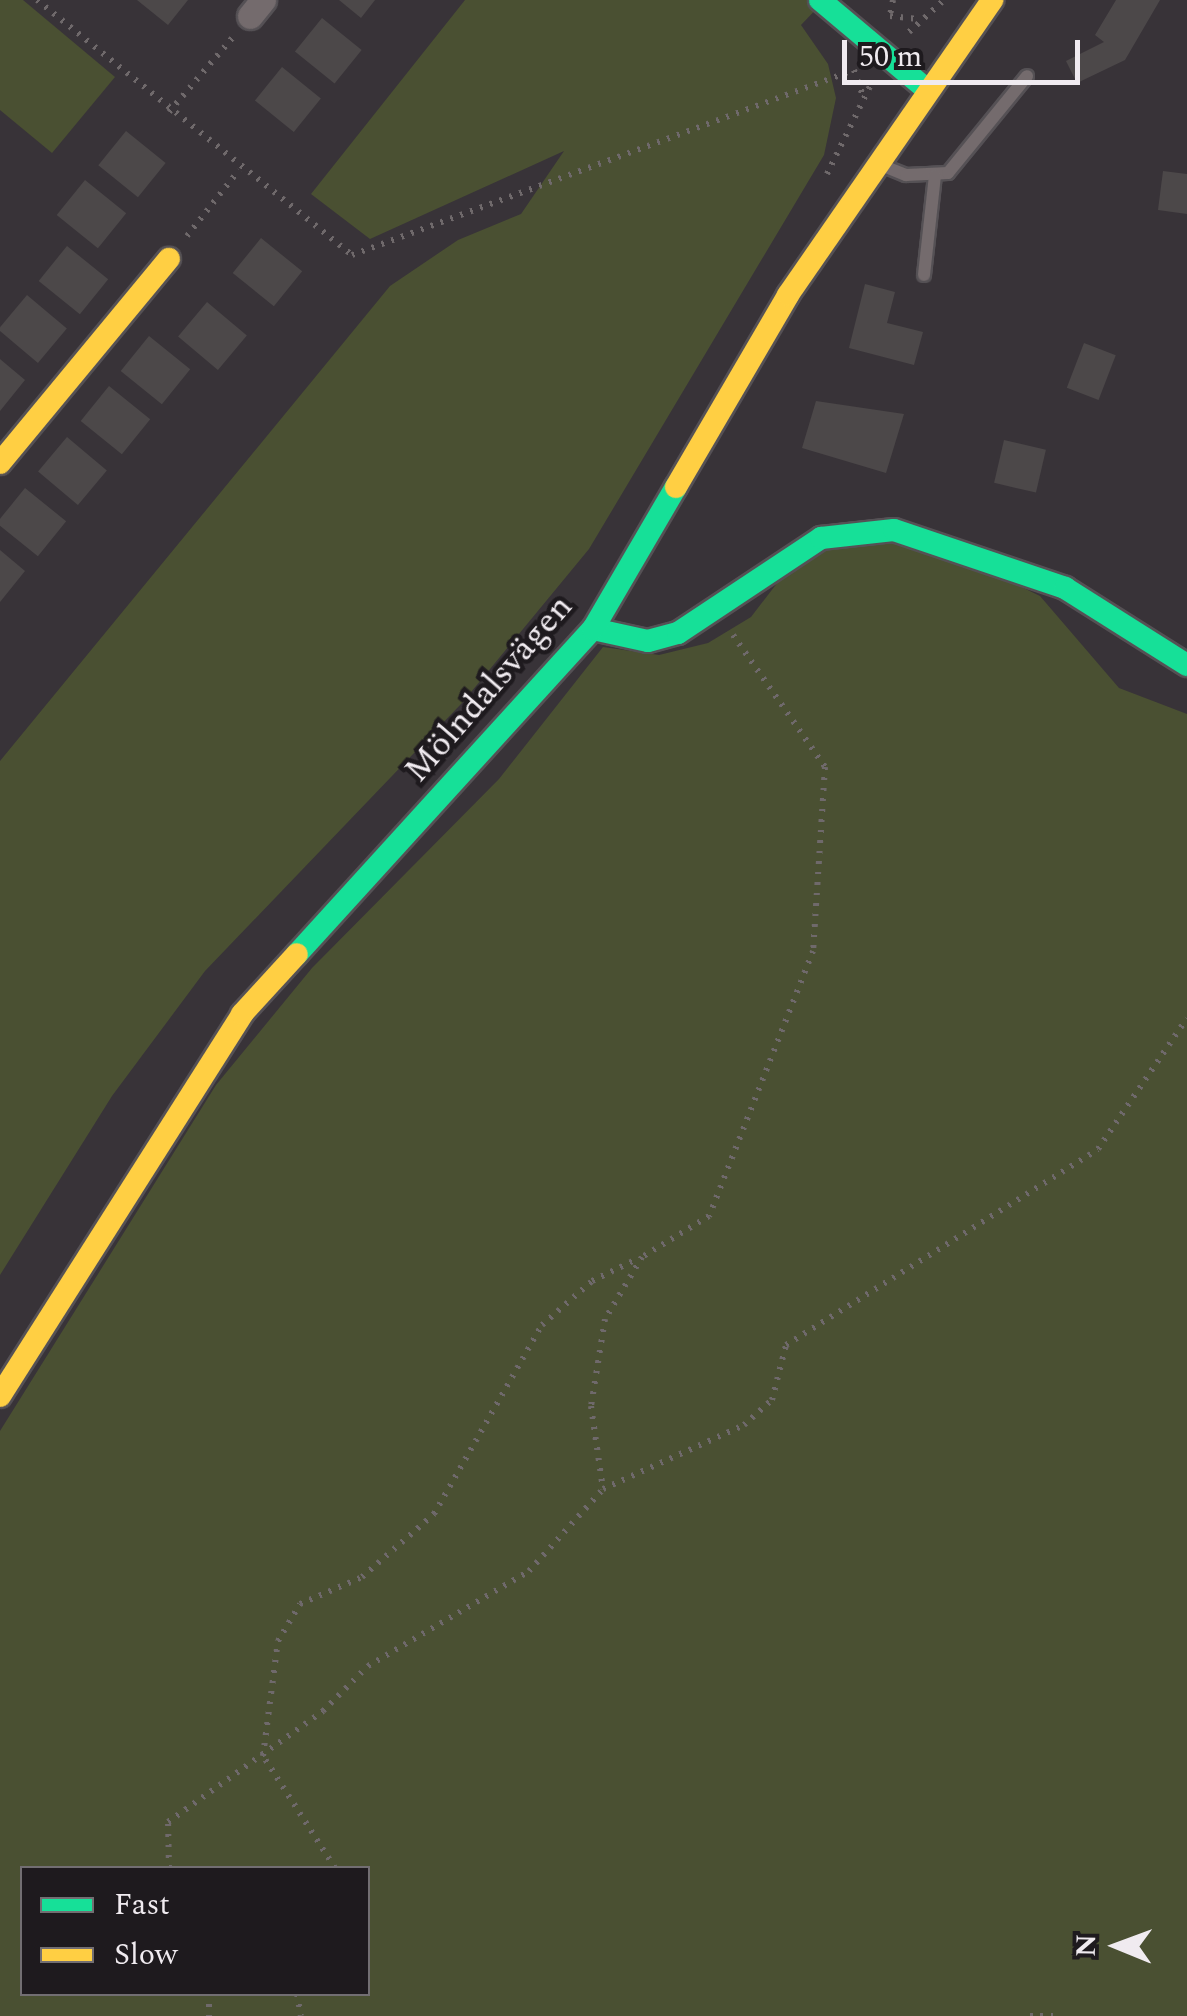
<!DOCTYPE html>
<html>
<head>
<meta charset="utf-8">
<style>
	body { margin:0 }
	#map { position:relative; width:1187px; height:2016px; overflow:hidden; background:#383338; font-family:Spectral,serif }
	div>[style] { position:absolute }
	.green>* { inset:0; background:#4a5032 }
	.building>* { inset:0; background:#4c4849; transform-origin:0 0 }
	.path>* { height:6px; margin-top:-3px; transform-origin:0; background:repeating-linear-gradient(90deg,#6f696b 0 2.5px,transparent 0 10.5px) }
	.roads { filter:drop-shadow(2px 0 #555155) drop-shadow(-2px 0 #555155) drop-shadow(0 2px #555155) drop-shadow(0 -2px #555155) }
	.lane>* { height:12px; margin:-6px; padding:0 6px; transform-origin:6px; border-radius:6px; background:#746b6d }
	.street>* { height:25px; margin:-12.5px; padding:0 12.5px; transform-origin:12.5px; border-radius:12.5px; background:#746b6d }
	.fast>* { height:22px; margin:-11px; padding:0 11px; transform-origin:11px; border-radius:11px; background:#16e098 }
	.slow>* { height:22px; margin:-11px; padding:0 11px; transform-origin:11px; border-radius:11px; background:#ffcf43 }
	span { translate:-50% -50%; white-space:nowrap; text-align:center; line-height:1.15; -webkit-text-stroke:9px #1e1a1e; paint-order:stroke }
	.street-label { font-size:35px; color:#f0ebf0 }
	.legend { position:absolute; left:20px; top:1866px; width:350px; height:130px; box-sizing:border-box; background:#1e1a1e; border:2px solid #726e72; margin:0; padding:12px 18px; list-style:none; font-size:30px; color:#f0ebf0 }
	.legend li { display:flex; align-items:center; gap:20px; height:50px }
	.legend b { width:50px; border:2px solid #726e72 }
	.north { position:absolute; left:1067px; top:1896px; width:100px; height:100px; -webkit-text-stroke:8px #1e1a1e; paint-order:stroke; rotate:271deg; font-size:28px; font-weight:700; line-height:40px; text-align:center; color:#f0ebf0 }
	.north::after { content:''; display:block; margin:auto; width:35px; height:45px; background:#f0ebf0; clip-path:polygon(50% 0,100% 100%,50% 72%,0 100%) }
	.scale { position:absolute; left:842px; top:40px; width:238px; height:45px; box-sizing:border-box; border:5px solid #f0ebf0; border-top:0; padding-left:12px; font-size:30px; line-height:35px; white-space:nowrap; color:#f0ebf0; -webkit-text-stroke:8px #1e1a1e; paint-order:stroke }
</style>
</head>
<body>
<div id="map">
	<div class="green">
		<i style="clip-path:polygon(0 0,23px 0,115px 77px,52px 153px,0 110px)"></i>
		<i style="clip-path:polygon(465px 0,825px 0,801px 25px,828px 64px,836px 98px,824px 155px,589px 549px,462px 703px,205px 971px,112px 1096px,0 1275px,0 761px,390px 286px,458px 240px,521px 214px,564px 151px,370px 239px,311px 194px)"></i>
		<i style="clip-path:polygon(evenodd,930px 542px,1040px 596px,1119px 688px,1187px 714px,1187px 2016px,0 2016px,0 1431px,216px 1085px,312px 968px,499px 779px,603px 647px,659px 655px,708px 643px,751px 617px,791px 565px,823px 545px,930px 542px,22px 1868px,368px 1868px,368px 1994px,22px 1994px,22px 1868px)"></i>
	</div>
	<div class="building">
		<i style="clip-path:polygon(137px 0,188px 0,168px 25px)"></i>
		<i style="clip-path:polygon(339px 0,375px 0,361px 18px)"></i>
		<i style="clip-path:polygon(1116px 0,1160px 0,1125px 60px,1077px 83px,1066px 61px,1104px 42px,1095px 35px)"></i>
		<i style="left:322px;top:18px;width:51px;height:43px;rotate:39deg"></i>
		<i style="left:282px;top:67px;width:50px;height:43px;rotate:39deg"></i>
		<i style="left:126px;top:131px;width:51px;height:44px;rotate:39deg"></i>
		<i style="clip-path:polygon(1163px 171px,1187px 174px,1187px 214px,1158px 210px)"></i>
		<i style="left:85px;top:180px;width:53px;height:45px;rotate:39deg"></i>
		<i style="left:261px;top:238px;width:53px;height:45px;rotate:39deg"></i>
		<i style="left:67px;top:246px;width:53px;height:45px;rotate:39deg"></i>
		<i style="clip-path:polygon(865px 284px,895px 292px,887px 323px,923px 332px,914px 365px,849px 348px)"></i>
		<i style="left:27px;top:295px;width:52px;height:45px;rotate:40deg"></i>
		<i style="left:207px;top:302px;width:52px;height:45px;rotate:40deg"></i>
		<i style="left:149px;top:336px;width:53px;height:45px;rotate:39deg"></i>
		<i style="left:1084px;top:343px;width:34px;height:48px;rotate:21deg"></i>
		<i style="clip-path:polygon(0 359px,25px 380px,0 411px)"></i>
		<i style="left:109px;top:386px;width:53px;height:45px;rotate:39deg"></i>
		<i style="clip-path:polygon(816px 401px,904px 414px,886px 473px,802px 448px)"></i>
		<i style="left:67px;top:437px;width:52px;height:45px;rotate:40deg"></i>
		<i style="left:1004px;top:440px;width:43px;height:44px;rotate:13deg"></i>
		<i style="left:25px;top:488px;width:53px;height:45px;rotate:39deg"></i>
		<i style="clip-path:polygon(0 550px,25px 571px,0 602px)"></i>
	</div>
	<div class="path">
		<i style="left:37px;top:0;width:405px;rotate:39deg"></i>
		<i style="left:352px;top:255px;width:535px;rotate:-20.23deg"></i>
		<i style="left:854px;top:70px;width:24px;rotate:71deg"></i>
		<i style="left:893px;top:0;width:16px;rotate:101deg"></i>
		<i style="left:890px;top:16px;width:28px;rotate:6deg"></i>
		<i style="left:909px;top:32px;width:47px;rotate:-42.4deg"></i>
		<i style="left:169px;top:112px;width:99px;rotate:-49.5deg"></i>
		<i style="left:827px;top:174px;width:102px;rotate:-63.9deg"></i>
		<i style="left:187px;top:236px;width:84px;rotate:-51.8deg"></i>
		<i style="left:733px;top:635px;width:161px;rotate:55.1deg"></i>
		<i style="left:825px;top:767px;width:184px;rotate:93.7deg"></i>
		<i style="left:813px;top:951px;width:285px;rotate:111.4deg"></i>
		<i style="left:709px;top:1216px;width:79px;rotate:148.5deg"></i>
		<i style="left:642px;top:1257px;width:72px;rotate:120.8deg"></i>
		<i style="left:605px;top:1319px;width:88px;rotate:99.1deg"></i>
		<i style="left:591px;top:1406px;width:84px;rotate:81.8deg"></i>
		<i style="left:603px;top:1489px;width:155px;rotate:-24.4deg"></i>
		<i style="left:744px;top:1425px;width:38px;rotate:-42deg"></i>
		<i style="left:772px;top:1400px;width:57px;rotate:-75.7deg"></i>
		<i style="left:786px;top:1345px;width:368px;rotate:-32.1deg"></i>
		<i style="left:1098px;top:1149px;width:158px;rotate:-55.8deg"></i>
		<i style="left:169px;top:1868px;width:46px;rotate:-91.2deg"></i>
		<i style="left:168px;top:1822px;width:191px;rotate:-35.6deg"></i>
		<i style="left:323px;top:1711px;width:64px;rotate:-45deg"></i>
		<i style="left:368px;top:1666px;width:187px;rotate:-30.5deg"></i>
		<i style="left:529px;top:1571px;width:110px;rotate:-47.9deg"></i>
		<i style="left:335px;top:1868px;width:133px;rotate:-122.7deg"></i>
		<i style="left:263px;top:1756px;width:116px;rotate:-82.6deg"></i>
		<i style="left:278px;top:1641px;width:43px;rotate:-59.3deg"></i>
		<i style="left:300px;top:1604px;width:68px;rotate:-23.5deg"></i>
		<i style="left:362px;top:1577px;width:96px;rotate:-41.2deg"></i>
		<i style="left:434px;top:1514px;width:218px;rotate:-60.3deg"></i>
		<i style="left:542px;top:1325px;width:67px;rotate:-41.3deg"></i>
		<i style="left:592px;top:1281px;width:52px;rotate:-26.1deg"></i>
		<i style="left:209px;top:1994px;width:22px;rotate:90deg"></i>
		<i style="left:297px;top:1994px;width:22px;rotate:80deg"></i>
		<i style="left:1030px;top:2016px;width:26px"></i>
	</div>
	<div class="roads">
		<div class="lane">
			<i style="left:881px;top:165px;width:27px;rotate:22deg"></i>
			<i style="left:906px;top:175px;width:42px;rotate:-2.7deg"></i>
			<i style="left:948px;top:173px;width:125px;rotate:-50.8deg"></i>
			<i style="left:924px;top:275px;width:100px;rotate:-83.7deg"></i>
		</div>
		<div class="street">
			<i style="left:250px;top:16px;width:21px;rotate:-51deg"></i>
		</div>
		<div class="fast">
			<i style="left:820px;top:0;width:138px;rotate:40deg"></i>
			<i style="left:593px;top:629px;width:56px;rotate:12.3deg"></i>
			<i style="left:648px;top:641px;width:31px;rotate:-15deg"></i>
			<i style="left:678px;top:633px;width:172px;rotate:-33.6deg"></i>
			<i style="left:821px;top:538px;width:73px;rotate:-6.3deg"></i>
			<i style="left:894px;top:530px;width:181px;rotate:18.7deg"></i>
			<i style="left:1065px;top:588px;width:144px;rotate:32.3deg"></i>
			<i style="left:297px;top:954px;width:440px;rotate:-47.7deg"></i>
			<i style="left:593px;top:629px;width:164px;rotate:-59.7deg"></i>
		</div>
		<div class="slow">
			<i style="left:0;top:463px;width:265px;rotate:-50.4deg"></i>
			<i style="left:676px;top:487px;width:222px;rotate:-59.7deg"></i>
			<i style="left:788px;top:295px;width:359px;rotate:-55.3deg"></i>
			<i style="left:0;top:1396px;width:452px;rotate:-57.6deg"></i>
			<i style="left:242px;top:1014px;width:81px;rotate:-47.5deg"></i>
		</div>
	</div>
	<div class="street-label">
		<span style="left:489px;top:689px;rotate:-49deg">Mölndalsvägen</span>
	</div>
	<ul class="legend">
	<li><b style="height:12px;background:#16e098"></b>Fast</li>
	<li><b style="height:12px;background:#ffcf43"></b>Slow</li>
	</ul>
	<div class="north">N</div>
	<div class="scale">50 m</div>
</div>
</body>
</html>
